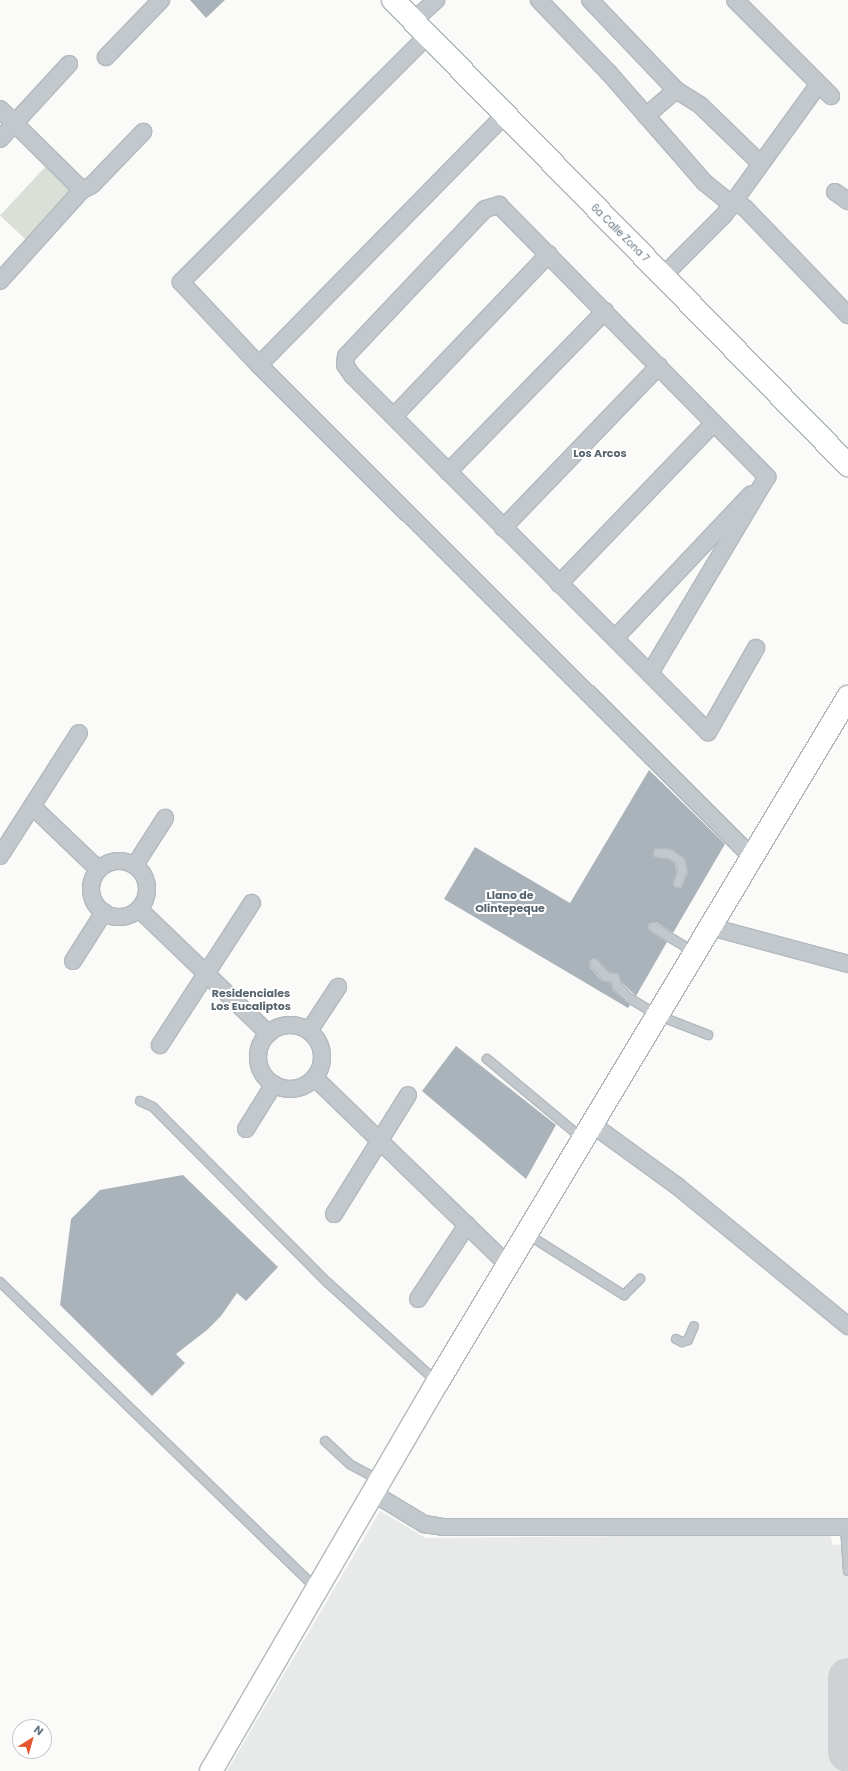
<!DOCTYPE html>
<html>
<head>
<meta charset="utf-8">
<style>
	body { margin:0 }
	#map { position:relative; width:848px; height:1771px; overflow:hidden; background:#fafaf8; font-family:Poppins,sans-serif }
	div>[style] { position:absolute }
	.built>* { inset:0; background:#e8e9e9 }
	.green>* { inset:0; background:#dadfd7; transform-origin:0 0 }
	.taxiway>* { height:40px; margin:-20px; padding:0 20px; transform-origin:20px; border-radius:20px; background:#ced2d4 }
	.building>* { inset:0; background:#aab3b9 }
	.roads { filter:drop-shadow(1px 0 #b3babf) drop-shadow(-1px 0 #b3babf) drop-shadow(0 1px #b3babf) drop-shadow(0 -1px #b3babf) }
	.lane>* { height:8px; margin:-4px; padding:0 4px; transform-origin:4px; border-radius:4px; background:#c3c8cc }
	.street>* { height:16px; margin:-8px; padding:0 8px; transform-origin:8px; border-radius:8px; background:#c3c8cc }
	.street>.ring { margin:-8px; padding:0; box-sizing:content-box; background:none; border:16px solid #c3c8cc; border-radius:50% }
	.secondary>* { height:22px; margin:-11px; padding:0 11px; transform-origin:11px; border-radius:11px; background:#fff }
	span { translate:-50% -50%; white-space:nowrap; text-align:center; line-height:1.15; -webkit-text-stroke:4px #fff; paint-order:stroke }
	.street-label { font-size:10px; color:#657683 }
	.neighbourhood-label { font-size:11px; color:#57646e; font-weight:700 }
	.north { position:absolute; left:12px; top:1719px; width:40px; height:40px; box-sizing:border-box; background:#fff; border:1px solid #c1c8cd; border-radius:50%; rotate:37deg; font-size:11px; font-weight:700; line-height:16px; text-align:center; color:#657683 }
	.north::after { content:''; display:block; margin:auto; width:14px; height:18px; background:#e4572e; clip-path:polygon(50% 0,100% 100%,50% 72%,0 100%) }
</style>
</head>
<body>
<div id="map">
	<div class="built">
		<i style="clip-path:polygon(380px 1511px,426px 1538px,830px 1534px,833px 1545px,848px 1544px,848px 1771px,227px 1771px)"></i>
	</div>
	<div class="green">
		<i style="left:47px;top:165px;width:37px;height:69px;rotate:43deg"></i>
	</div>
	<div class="taxiway">
		<i style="left:848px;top:1678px;width:74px;rotate:90deg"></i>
	</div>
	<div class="building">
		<i style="clip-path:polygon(190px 0,225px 0,206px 18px)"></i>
		<i style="clip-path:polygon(evenodd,649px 770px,725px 844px,673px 933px,656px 922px,648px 924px,650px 931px,667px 942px,636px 996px,622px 983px,618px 974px,609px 972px,596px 958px,589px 961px,590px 967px,602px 981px,611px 983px,613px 990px,630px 1005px,628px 1008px,444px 899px,475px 847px,570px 903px,649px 770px,655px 848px,671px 849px,685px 859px,688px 873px,681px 888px,676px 888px,673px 884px,677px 871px,675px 864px,668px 859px,655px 857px,653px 852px,655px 848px)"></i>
		<i style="clip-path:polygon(456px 1046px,556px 1125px,526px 1179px,422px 1091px)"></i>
		<i style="clip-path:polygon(183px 1175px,278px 1267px,246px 1301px,237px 1293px,221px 1316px,207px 1330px,176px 1354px,185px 1363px,152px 1396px,60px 1305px,71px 1219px,100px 1190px)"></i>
	</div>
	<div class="roads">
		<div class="lane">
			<i style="left:658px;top:853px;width:12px;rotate:5deg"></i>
			<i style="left:670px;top:854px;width:12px;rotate:35deg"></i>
			<i style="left:680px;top:861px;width:10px;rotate:73deg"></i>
			<i style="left:683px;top:871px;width:13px;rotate:113deg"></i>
			<i style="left:653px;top:927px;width:48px;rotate:31.4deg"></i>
			<i style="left:594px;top:963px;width:18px;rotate:49deg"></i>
			<i style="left:606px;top:977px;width:9px;rotate:6deg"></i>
			<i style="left:615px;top:978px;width:8px;rotate:76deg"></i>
			<i style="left:617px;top:986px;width:17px;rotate:45deg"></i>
			<i style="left:629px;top:998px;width:33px;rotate:31deg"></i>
			<i style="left:657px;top:1015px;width:55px;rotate:21.4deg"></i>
			<i style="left:487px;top:1059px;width:125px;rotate:39.8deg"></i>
			<i style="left:140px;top:1101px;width:14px;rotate:25deg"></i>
			<i style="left:153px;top:1107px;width:248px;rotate:45.2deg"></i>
			<i style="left:328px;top:1283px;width:147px;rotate:42.2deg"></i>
			<i style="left:527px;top:1234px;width:115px;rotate:32.2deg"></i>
			<i style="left:624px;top:1295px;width:23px;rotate:-45deg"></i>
			<i style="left:0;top:1282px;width:440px;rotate:44.1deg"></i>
			<i style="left:676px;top:1339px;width:7px;rotate:27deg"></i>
			<i style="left:682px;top:1342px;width:6px;rotate:-18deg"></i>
			<i style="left:688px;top:1340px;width:15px;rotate:-67deg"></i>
			<i style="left:325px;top:1441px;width:35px;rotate:43deg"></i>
			<i style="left:351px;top:1465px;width:32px;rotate:28deg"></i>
			<i style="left:845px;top:1527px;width:44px;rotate:86.1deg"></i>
		</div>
		<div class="street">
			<i style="left:539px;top:0;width:101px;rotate:46.2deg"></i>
			<i style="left:609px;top:73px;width:145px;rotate:48.9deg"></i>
			<i style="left:704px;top:182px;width:35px;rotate:39deg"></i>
			<i style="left:731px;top:204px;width:9px;rotate:6deg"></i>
			<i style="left:740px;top:205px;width:6px;rotate:31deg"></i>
			<i style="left:745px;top:208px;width:149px;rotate:46.1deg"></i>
			<i style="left:590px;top:0;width:124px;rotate:46.3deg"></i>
			<i style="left:676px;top:90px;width:28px;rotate:32deg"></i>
			<i style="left:700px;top:105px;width:83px;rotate:44deg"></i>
			<i style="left:735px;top:0;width:136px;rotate:45deg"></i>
			<i style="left:413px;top:21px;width:31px;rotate:-42deg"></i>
			<i style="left:427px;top:36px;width:348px;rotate:135deg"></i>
			<i style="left:181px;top:282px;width:114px;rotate:46.8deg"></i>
			<i style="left:259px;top:365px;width:697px;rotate:44.94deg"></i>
			<i style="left:106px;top:57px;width:79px;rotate:-46deg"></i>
			<i style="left:0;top:109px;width:115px;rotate:44.6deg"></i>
			<i style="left:646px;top:116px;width:40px;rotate:-41deg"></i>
			<i style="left:0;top:139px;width:102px;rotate:-47.4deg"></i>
			<i style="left:835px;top:192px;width:16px;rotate:35deg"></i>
			<i style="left:663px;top:276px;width:86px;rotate:-45deg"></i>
			<i style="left:724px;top:215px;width:160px;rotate:-54.1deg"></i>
			<i style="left:0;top:281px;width:122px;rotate:-48deg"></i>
			<i style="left:82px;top:190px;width:11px;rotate:-27deg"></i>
			<i style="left:92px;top:185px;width:74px;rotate:-46.1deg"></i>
			<i style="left:259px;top:365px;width:349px;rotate:-45.5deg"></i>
			<i style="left:394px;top:416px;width:224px;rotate:-46.3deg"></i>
			<i style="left:448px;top:472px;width:225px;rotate:-45.7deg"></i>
			<i style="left:503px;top:528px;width:225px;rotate:-46.1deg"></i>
			<i style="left:559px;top:584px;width:223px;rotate:-46.1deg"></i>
			<i style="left:615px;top:638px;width:198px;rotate:-46.6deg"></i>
			<i style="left:756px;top:648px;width:97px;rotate:119.7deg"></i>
			<i style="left:708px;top:732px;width:504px;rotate:-134.92deg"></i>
			<i style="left:352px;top:375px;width:12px;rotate:-125deg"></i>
			<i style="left:345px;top:365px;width:9px;rotate:-84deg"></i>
			<i style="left:346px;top:356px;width:202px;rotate:-46.6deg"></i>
			<i style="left:485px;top:209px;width:15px;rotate:-16deg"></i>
			<i style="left:499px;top:205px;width:382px;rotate:45.4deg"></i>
			<i style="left:650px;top:673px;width:228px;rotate:-59.2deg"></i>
			<i style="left:32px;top:806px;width:91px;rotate:43.7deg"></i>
			<i style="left:0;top:856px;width:146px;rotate:-57.3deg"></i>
			<i class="ring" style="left:91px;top:861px;width:40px;height:40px"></i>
			<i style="left:135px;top:865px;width:56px;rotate:-57.4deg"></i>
			<i style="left:139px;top:909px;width:180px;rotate:43.9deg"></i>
			<i style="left:711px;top:927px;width:142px;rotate:15.1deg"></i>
			<i style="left:73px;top:961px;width:58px;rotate:-57.7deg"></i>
			<i class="ring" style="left:258px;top:1025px;width:48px;height:48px"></i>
			<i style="left:309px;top:1031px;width:53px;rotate:-56.6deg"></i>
			<i style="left:160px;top:1045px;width:169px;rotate:-57.1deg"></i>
			<i style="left:315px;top:1078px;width:269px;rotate:44.1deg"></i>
			<i style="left:593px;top:1125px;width:104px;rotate:36deg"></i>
			<i style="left:677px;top:1186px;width:221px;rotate:39.3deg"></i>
			<i style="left:246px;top:1129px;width:53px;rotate:-58.1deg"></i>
			<i style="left:334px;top:1214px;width:140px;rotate:-58.1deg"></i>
			<i style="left:418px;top:1299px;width:89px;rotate:-56.5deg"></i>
			<i style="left:373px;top:1493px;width:60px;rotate:31.3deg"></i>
			<i style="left:424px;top:1524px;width:19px;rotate:9deg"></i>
			<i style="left:443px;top:1527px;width:405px"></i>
		</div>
		<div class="secondary">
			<i style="left:393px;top:0;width:651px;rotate:45.62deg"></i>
			<i style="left:211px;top:1771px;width:449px;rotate:-59.8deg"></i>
			<i style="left:437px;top:1383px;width:800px;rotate:-59.07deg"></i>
		</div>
	</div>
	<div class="street-label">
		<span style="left:620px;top:233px;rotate:45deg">6a Calle Zona 7</span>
	</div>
	<div class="neighbourhood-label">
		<span style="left:600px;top:453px">Los Arcos</span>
		<span style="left:510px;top:902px">Llano de<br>Olintepeque</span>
		<span style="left:251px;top:1000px">Residenciales<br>Los Eucaliptos</span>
	</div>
	<div class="north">N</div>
</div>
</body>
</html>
